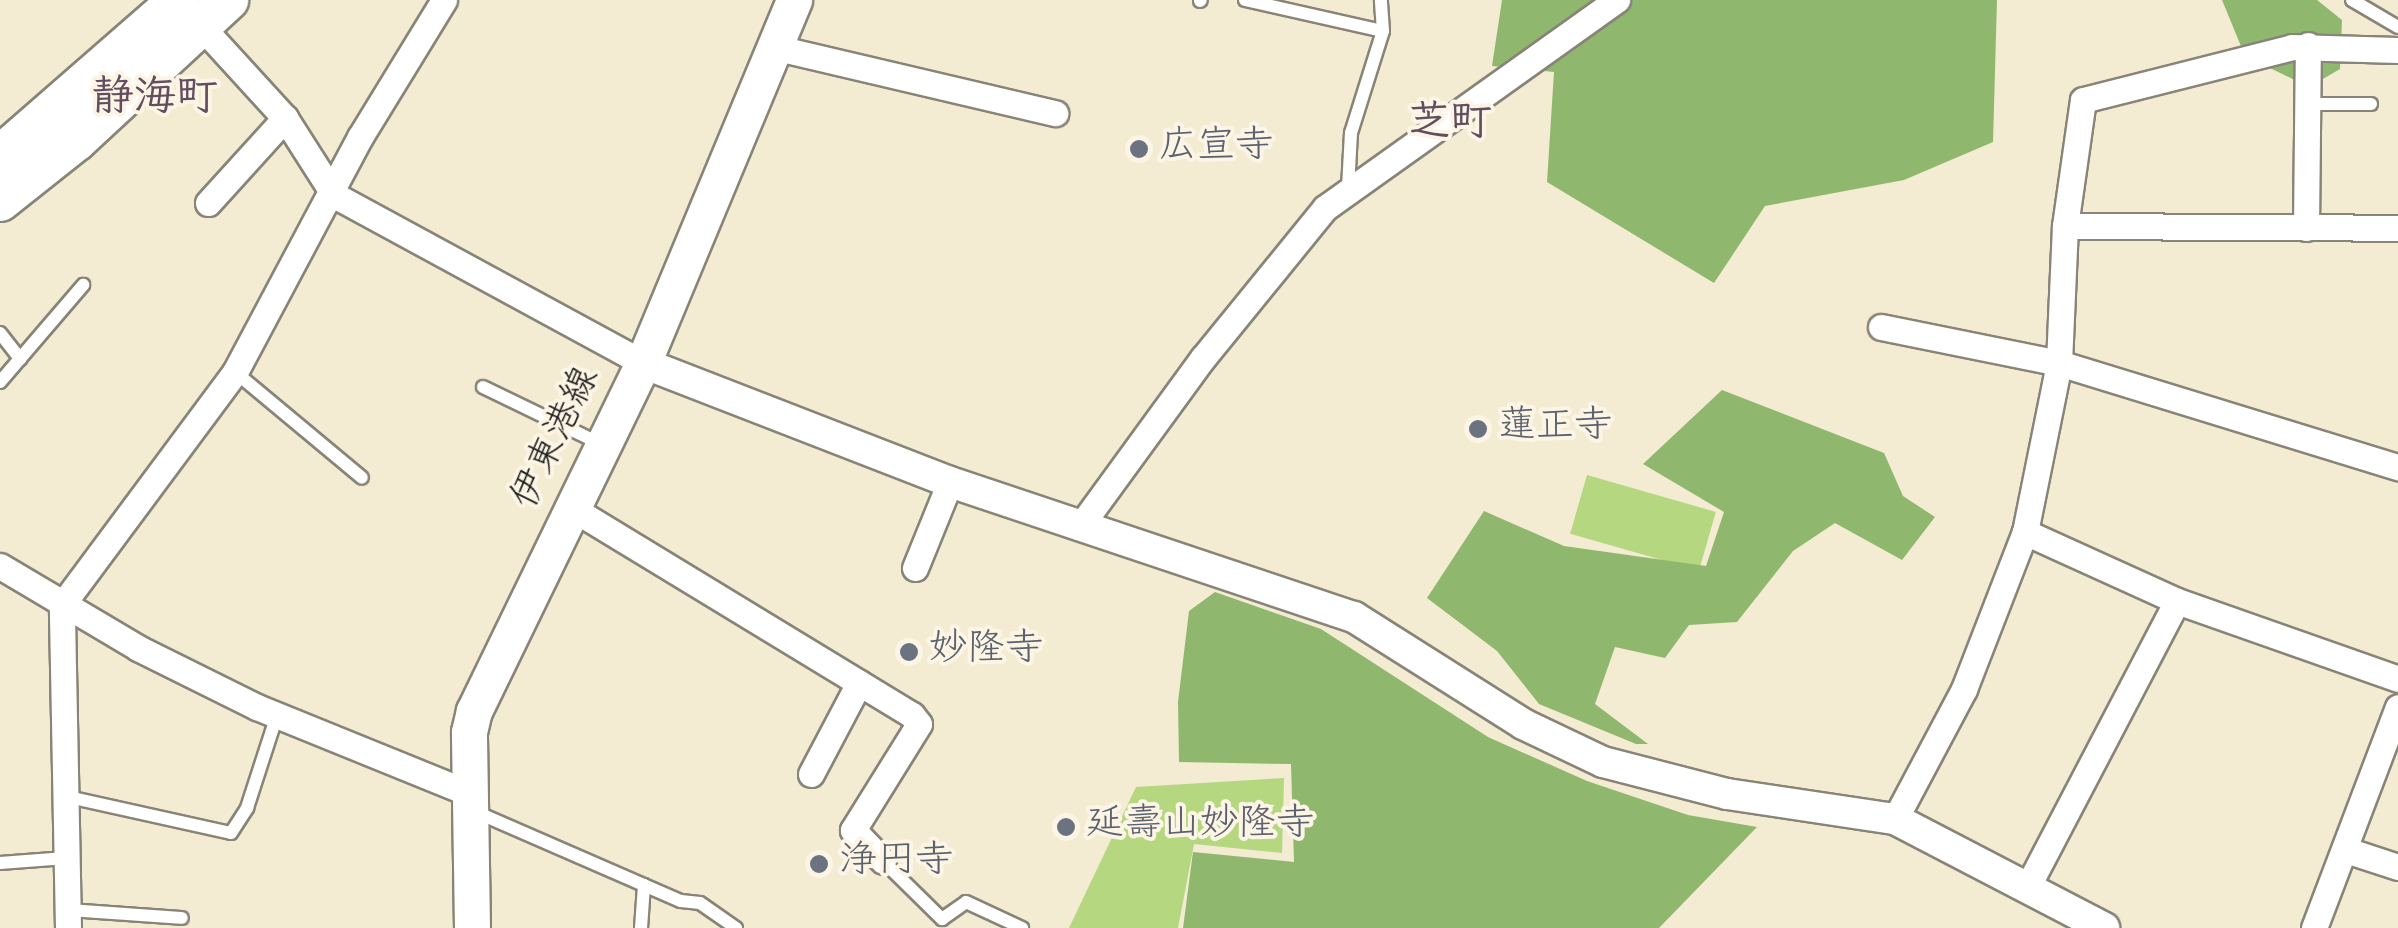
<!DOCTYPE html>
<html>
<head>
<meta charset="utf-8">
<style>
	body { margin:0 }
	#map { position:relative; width:2398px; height:928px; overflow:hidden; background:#f3ebd2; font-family:Dekko,"Klee One",sans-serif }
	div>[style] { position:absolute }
	.green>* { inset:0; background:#b4d780; transform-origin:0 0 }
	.forest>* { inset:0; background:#8fb86e }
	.roads { filter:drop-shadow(2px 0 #888477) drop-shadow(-2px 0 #888477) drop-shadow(0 2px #888477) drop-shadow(0 -2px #888477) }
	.service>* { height:12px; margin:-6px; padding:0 6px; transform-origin:6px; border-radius:6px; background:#fff }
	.minor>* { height:25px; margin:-12.5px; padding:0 12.5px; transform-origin:12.5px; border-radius:12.5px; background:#fff }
	.tertiary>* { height:30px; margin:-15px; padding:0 15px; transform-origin:15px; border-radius:15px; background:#fff }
	.secondary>* { height:35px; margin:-17.5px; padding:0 17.5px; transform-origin:17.5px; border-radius:17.5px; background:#fff }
	.trunk>* { height:40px; margin:-20px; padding:0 20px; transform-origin:20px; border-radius:20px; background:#fff }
	.dots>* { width:28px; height:28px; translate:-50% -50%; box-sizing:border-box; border:5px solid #fcf5e5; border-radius:50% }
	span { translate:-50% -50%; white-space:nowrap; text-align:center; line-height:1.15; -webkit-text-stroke:8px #fcf5e5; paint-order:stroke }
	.worship-label { font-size:38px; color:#5b616d }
	.left { translate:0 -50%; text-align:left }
	.street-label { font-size:38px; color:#1c1c1c }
	.quarter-label { font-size:42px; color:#624e5f; font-weight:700 }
</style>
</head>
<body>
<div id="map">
	<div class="green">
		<i style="left:1587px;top:475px;width:134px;height:61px;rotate:16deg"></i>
		<i style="clip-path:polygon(1284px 778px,1282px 853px,1194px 844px,1178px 928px,1069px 928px,1136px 787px)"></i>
	</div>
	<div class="forest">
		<i style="clip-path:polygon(1502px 0,1997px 0,1993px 142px,1904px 180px,1765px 206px,1714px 283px,1547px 182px,1554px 72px,1492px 66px)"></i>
		<i style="clip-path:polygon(2222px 0,2317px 0,2342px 20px,2340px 69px,2309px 87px,2245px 56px)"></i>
		<i style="clip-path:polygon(1722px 390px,1884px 453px,1903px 496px,1935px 517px,1902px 560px,1835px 523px,1793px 551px,1737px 622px,1689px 625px,1665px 658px,1615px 647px,1595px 704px,1648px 744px,1636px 744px,1539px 704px,1497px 651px,1427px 598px,1484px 511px,1564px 546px,1706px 566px,1724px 512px,1643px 464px)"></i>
		<i style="clip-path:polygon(1215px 592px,1321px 629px,1488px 737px,1587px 781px,1688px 815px,1757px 827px,1659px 928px,1183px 928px,1193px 852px,1294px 862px,1291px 764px,1179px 762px,1178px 702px,1189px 611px)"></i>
	</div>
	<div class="roads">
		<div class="service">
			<i style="left:1245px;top:0;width:141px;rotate:12.7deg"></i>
			<i style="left:2352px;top:0;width:53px;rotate:30.4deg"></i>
			<i style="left:1200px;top:1px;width:1px;rotate:-45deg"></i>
			<i style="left:2307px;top:104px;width:64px"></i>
			<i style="left:1348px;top:188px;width:55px;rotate:-86.9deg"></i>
			<i style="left:1351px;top:133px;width:107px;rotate:-72.6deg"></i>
			<i style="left:1383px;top:31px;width:31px;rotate:-94deg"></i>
			<i style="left:0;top:333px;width:33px;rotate:52deg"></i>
			<i style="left:235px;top:372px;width:165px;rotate:39.8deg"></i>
			<i style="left:0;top:382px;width:128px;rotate:-49.4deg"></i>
			<i style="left:483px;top:387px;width:131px;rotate:25.8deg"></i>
			<i style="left:64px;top:796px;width:171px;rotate:12.5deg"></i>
			<i style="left:231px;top:833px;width:30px;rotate:-57deg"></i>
			<i style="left:247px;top:808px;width:98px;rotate:-72.1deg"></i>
			<i style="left:476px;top:812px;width:223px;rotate:23.5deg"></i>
			<i style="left:681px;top:901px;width:19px;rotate:6deg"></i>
			<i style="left:700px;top:903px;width:44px;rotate:34.8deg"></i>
			<i style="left:883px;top:861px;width:83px;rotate:44.5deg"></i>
			<i style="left:942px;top:919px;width:29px;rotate:-35deg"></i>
			<i style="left:966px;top:902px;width:62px;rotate:24.9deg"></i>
			<i style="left:0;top:863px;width:66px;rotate:-4.3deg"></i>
			<i style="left:68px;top:910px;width:114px;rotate:4deg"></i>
			<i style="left:641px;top:928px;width:43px;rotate:-86deg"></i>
		</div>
		<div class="minor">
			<i style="left:200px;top:25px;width:126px;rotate:47.6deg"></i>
			<i style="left:285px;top:118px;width:91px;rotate:57.5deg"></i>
			<i style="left:334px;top:195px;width:352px;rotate:28.5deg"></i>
			<i style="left:773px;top:47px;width:290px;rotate:13.2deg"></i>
			<i style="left:208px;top:203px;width:115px;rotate:-47.8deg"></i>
			<i style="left:2065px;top:226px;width:333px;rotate:0.3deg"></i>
			<i style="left:2306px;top:228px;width:183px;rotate:-89.4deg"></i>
			<i style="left:1881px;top:327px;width:182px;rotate:11.4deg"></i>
			<i style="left:2059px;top:363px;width:355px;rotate:17.1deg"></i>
			<i style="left:570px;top:507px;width:400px;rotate:31.3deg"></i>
			<i style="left:912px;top:715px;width:11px;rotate:52deg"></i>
			<i style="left:919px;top:724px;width:125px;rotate:121.9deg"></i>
			<i style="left:853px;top:830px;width:43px;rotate:45.9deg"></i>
			<i style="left:1081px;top:525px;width:207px;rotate:-53.9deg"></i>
			<i style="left:1203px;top:358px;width:193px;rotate:-50.9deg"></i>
			<i style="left:1325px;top:208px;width:359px;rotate:-35.5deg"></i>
			<i style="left:2025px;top:532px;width:167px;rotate:24.4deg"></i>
			<i style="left:2177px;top:601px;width:234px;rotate:19.4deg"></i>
			<i style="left:0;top:566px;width:161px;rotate:30.7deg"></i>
			<i style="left:138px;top:648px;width:133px;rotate:26.4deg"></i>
			<i style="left:257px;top:707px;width:229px;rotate:22.1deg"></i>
			<i style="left:915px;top:568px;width:93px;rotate:-67.9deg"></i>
			<i style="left:811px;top:774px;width:103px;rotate:-62.2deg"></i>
			<i style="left:1895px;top:819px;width:147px;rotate:-62deg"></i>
			<i style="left:1964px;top:689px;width:168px;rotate:-68.8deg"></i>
			<i style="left:2025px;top:532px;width:172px;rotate:-78.6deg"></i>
			<i style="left:2059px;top:363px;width:137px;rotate:-87.5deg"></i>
			<i style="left:2065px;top:226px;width:127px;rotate:-81.9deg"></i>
			<i style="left:2083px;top:100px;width:216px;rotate:-14.2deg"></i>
			<i style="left:2292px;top:47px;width:106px;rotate:1.6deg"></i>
			<i style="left:2346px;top:850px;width:55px;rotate:18.1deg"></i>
			<i style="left:2029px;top:884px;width:319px;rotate:-62.4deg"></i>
			<i style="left:68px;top:928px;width:323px;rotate:-91.1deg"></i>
			<i style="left:62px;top:605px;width:290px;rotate:-53.4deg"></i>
			<i style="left:235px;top:372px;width:266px;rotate:-62deg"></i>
			<i style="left:360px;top:137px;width:161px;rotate:-58.5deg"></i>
			<i style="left:2314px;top:928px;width:236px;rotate:-69.2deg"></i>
		</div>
		<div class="tertiary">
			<i style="left:643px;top:363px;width:329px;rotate:21.2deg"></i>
			<i style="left:950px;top:482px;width:426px;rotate:18.5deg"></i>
			<i style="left:1354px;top:617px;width:200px;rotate:32.3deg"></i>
			<i style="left:1523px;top:724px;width:89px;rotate:25.4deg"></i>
			<i style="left:1603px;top:762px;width:128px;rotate:14.5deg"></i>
			<i style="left:1727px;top:794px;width:170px;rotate:8.5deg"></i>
			<i style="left:1895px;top:819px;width:236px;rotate:27.5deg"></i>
		</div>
		<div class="secondary">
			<i style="left:472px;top:928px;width:196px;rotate:-90.9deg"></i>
			<i style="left:469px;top:732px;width:22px;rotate:-77deg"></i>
			<i style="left:474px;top:711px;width:387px;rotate:-64.1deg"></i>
			<i style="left:643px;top:363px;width:393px;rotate:-67.4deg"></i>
		</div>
		<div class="trunk">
			<i style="left:0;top:156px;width:237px;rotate:-41.1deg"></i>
			<i style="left:0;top:201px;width:98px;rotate:-38.4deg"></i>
			<i style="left:77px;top:140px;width:206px;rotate:-42.8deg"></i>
		</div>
	</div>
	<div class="dots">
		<i style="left:1139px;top:149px;background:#6b7280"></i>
		<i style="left:1478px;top:429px;background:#6b7280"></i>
		<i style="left:909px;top:652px;background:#6b7280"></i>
		<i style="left:1066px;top:827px;background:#6b7280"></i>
		<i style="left:819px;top:864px;background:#6b7280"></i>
	</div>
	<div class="worship-label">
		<span class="left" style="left:1159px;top:149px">広宣寺</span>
		<span class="left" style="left:1498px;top:429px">蓮正寺</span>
		<span class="left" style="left:929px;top:652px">妙隆寺</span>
		<span class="left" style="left:1086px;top:827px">延壽山妙隆寺</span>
		<span class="left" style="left:839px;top:864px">浄円寺</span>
	</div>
	<div class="street-label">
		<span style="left:558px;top:439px;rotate:-64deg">伊東港線</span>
	</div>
	<div class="quarter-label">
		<span style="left:155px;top:101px">静海町</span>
		<span style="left:1450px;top:126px">芝町</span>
	</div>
</div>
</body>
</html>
